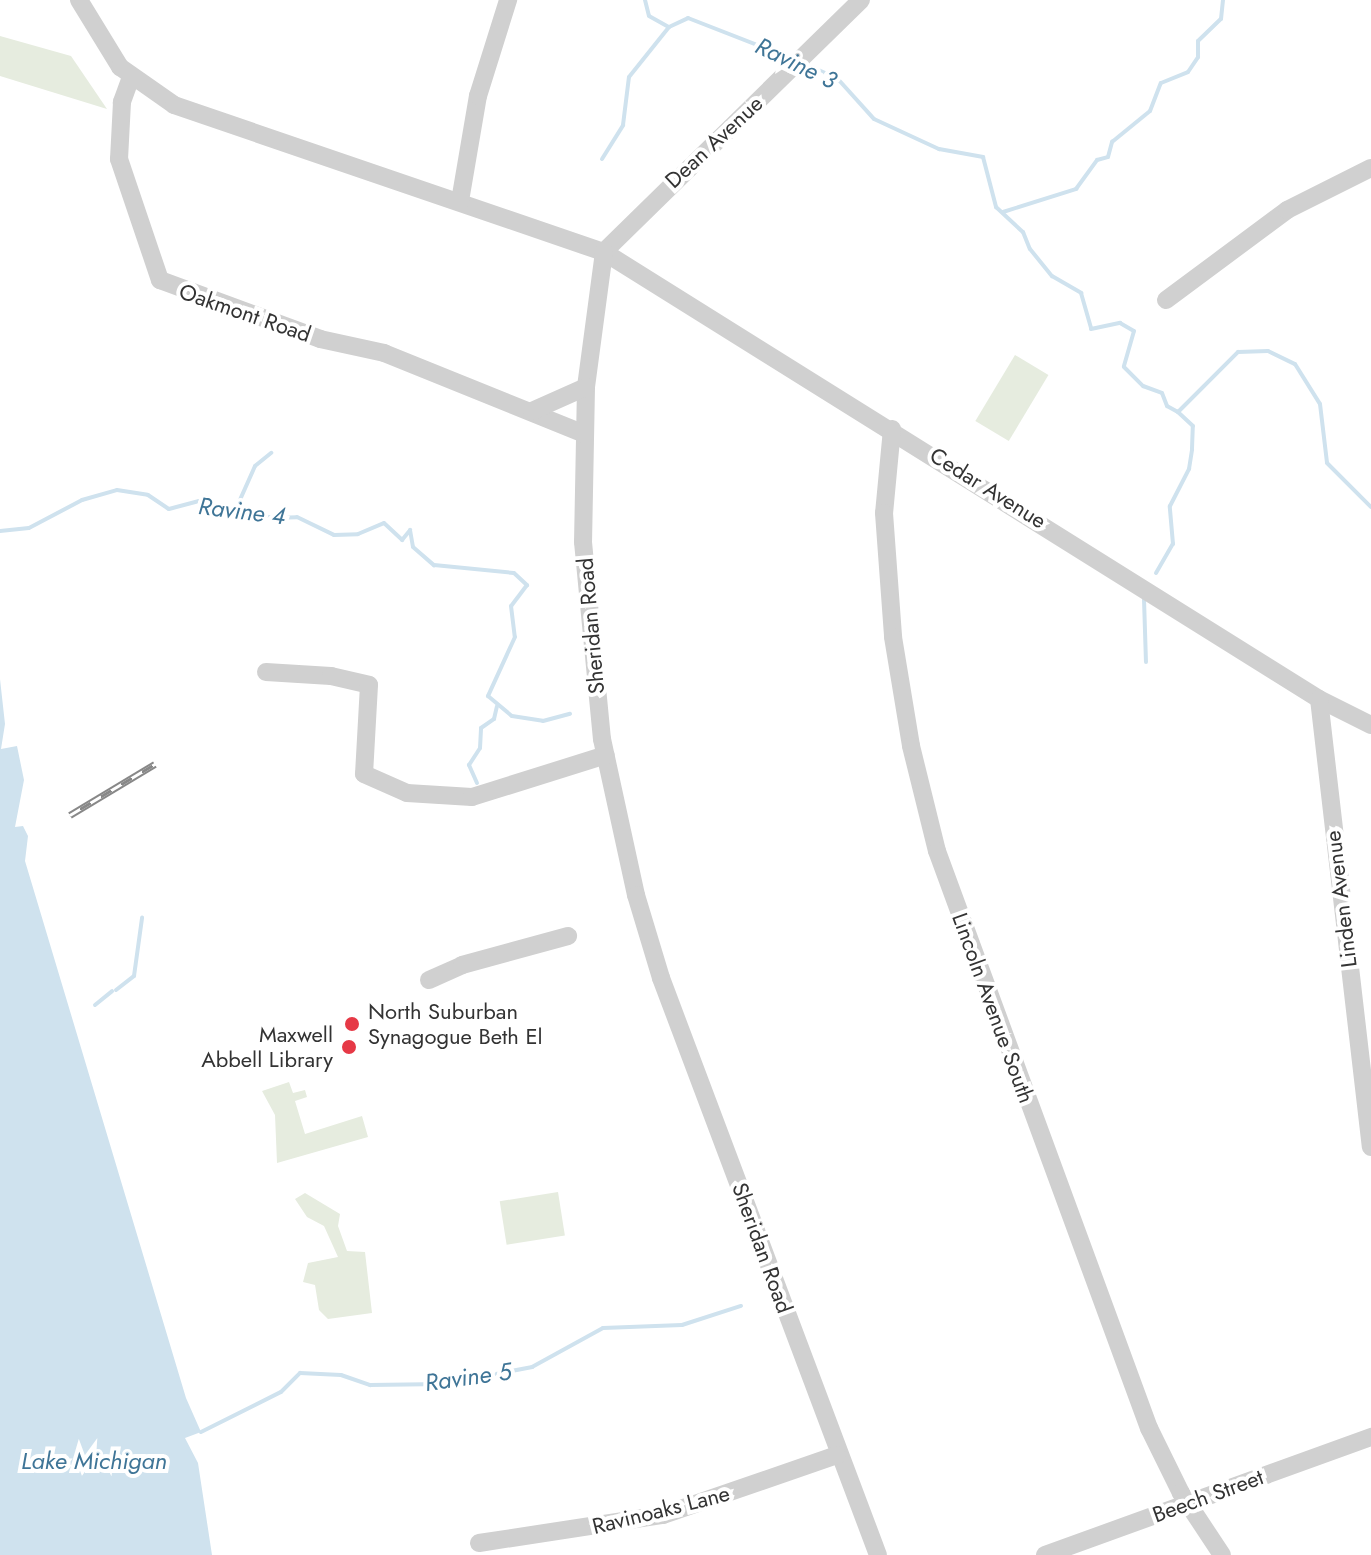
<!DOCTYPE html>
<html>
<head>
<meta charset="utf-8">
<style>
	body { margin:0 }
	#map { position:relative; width:1371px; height:1555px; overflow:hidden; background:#fff; font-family:Jost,sans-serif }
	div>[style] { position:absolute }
	.green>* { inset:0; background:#e6ecdf; transform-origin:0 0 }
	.water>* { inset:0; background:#cfe2ee }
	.stream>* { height:4px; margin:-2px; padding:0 2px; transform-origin:2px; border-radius:2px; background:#cfe2ee }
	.minor>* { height:18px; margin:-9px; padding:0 9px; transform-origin:9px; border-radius:9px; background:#d0d0d0 }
	.rail>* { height:7px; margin-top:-3.5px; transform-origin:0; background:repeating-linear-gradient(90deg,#fff 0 12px,#888 0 24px); box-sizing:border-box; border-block:2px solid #888 }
	.dots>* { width:22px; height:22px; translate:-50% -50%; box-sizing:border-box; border:4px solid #fff; border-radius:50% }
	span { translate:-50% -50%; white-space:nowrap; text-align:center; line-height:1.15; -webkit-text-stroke:8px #fff; paint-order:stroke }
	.street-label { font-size:22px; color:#333 }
	.poi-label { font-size:22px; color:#333 }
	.left { translate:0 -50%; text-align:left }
	.right { translate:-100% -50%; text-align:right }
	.water-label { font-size:24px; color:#3f7597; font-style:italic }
</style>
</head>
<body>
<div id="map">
	<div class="green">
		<i style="clip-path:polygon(0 36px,71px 56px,107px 109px,0 76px)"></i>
		<i style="left:1015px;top:355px;width:39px;height:77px;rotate:31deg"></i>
		<i style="clip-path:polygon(289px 1082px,293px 1093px,305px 1090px,307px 1097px,295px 1101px,305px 1134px,362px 1116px,368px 1137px,277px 1163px,275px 1115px,262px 1091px)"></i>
		<i style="left:558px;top:1192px;width:44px;height:59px;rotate:81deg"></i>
		<i style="clip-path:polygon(305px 1193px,340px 1214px,338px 1226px,347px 1251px,365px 1252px,372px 1313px,328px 1319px,319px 1310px,315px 1285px,303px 1282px,308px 1263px,338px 1257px,324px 1226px,307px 1217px,295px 1199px)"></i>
	</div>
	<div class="water">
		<i style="clip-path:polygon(0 679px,5px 724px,1px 749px,17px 746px,24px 780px,15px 827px,23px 826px,28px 836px,25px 861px,186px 1398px,201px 1432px,185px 1438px,198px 1463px,212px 1555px,0 1555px)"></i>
	</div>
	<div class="stream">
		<i style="left:645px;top:0;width:16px;rotate:76deg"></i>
		<i style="left:649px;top:16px;width:23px;rotate:29deg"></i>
		<i style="left:669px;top:27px;width:21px;rotate:-25deg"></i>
		<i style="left:688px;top:18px;width:113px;rotate:21.3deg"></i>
		<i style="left:805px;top:64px;width:35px;rotate:24deg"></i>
		<i style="left:837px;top:78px;width:55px;rotate:47.9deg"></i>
		<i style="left:874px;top:119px;width:72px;rotate:24.8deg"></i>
		<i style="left:939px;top:149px;width:45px;rotate:10.3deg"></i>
		<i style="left:983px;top:157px;width:52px;rotate:75.4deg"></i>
		<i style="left:996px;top:207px;width:37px;rotate:43deg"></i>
		<i style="left:1023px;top:232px;width:18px;rotate:68deg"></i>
		<i style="left:1030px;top:249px;width:35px;rotate:51deg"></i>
		<i style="left:1052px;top:276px;width:34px;rotate:30deg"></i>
		<i style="left:1081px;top:293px;width:37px;rotate:74deg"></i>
		<i style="left:1091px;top:329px;width:30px;rotate:-12deg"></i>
		<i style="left:1120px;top:323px;width:16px;rotate:30deg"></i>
		<i style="left:1134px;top:331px;width:37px;rotate:106deg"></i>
		<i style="left:1124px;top:367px;width:27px;rotate:45deg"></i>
		<i style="left:1143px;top:386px;width:20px;rotate:20deg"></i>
		<i style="left:1162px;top:393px;width:14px;rotate:69deg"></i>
		<i style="left:1167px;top:406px;width:13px;rotate:29deg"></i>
		<i style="left:1178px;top:412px;width:85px;rotate:-45deg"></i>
		<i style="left:1238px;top:352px;width:30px;rotate:-2deg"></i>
		<i style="left:1268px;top:351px;width:30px;rotate:26deg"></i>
		<i style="left:1295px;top:364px;width:47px;rotate:58deg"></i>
		<i style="left:1320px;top:404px;width:59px;rotate:83.2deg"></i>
		<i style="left:1327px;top:463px;width:62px;rotate:45deg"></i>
		<i style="left:602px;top:159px;width:40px;rotate:-58deg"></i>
		<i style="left:623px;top:125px;width:48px;rotate:-82.9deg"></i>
		<i style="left:629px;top:77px;width:64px;rotate:-51.3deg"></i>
		<i style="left:1003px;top:212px;width:77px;rotate:-17.5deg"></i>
		<i style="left:1076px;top:189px;width:36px;rotate:-54deg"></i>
		<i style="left:1097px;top:160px;width:11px;rotate:-15deg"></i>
		<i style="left:1108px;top:157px;width:16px;rotate:-75deg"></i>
		<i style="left:1112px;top:142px;width:49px;rotate:-39.2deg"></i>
		<i style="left:1150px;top:111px;width:30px;rotate:-69deg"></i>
		<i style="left:1161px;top:83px;width:29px;rotate:-22deg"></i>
		<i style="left:1188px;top:72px;width:18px;rotate:-56deg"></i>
		<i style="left:1198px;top:57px;width:16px;rotate:-90deg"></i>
		<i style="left:1198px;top:41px;width:32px;rotate:-44deg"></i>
		<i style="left:1221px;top:19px;width:19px;rotate:-84deg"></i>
		<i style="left:235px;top:511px;width:49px;rotate:-66deg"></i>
		<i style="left:255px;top:466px;width:21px;rotate:-39deg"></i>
		<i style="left:0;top:531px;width:29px;rotate:-6deg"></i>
		<i style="left:29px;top:528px;width:60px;rotate:-27.8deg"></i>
		<i style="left:82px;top:500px;width:36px;rotate:-16deg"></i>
		<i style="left:117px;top:490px;width:31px;rotate:9deg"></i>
		<i style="left:148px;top:495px;width:25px;rotate:34deg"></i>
		<i style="left:169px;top:509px;width:31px;rotate:-15deg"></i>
		<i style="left:199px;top:501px;width:76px;rotate:12.9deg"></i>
		<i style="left:273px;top:518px;width:24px;rotate:-2deg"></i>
		<i style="left:297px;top:517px;width:41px;rotate:25.9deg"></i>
		<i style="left:334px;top:535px;width:24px;rotate:-2deg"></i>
		<i style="left:358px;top:534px;width:28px;rotate:-23deg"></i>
		<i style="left:384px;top:523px;width:25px;rotate:43deg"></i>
		<i style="left:402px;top:540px;width:13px;rotate:-51deg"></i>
		<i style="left:410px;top:530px;width:17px;rotate:80deg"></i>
		<i style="left:413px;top:547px;width:28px;rotate:41deg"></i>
		<i style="left:434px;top:565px;width:80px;rotate:5.7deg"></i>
		<i style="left:514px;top:573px;width:18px;rotate:43deg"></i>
		<i style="left:527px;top:585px;width:26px;rotate:127deg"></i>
		<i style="left:511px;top:606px;width:31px;rotate:83deg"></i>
		<i style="left:515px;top:637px;width:65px;rotate:114.6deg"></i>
		<i style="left:488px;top:696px;width:31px;rotate:40deg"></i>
		<i style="left:512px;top:716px;width:31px;rotate:9deg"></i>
		<i style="left:543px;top:721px;width:28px;rotate:-15deg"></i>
		<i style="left:1156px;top:573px;width:34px;rotate:-60deg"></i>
		<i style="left:1173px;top:544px;width:38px;rotate:-95deg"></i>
		<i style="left:1170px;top:506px;width:42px;rotate:-62.8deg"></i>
		<i style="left:1189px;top:469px;width:20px;rotate:-81deg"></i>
		<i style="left:1192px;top:449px;width:23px;rotate:-88deg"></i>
		<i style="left:1193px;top:426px;width:21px;rotate:-137deg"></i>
		<i style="left:1144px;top:599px;width:63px;rotate:88.2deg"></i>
		<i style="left:477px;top:783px;width:20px;rotate:-114deg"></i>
		<i style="left:469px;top:765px;width:20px;rotate:-57deg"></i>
		<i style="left:480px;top:748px;width:20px;rotate:-87deg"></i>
		<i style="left:481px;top:728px;width:16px;rotate:-35deg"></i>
		<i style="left:494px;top:719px;width:13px;rotate:-77deg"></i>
		<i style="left:116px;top:990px;width:23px;rotate:-38deg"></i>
		<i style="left:134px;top:976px;width:59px;rotate:-82.1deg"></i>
		<i style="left:95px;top:1005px;width:22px;rotate:-39deg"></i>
		<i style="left:201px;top:1432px;width:89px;rotate:-26.6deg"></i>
		<i style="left:281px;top:1392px;width:27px;rotate:-45deg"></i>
		<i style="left:300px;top:1373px;width:41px;rotate:2.8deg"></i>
		<i style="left:341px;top:1375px;width:31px;rotate:19deg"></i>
		<i style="left:370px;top:1385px;width:73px;rotate:-0.8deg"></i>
		<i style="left:443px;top:1384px;width:91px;rotate:-10.8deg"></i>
		<i style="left:532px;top:1367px;width:81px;rotate:-28.8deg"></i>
		<i style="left:603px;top:1328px;width:79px;rotate:-2.2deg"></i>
		<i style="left:682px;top:1325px;width:62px;rotate:-17.9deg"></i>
	</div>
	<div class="minor">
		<i style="left:79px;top:0;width:79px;rotate:58.5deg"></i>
		<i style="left:120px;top:67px;width:66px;rotate:35.1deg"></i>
		<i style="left:174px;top:105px;width:454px;rotate:18.9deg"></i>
		<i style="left:604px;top:252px;width:843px;rotate:32.01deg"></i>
		<i style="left:1319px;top:699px;width:58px;rotate:26.6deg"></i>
		<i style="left:861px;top:0;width:360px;rotate:135.6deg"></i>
		<i style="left:604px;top:252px;width:136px;rotate:97.6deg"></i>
		<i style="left:586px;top:387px;width:155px;rotate:91.1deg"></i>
		<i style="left:583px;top:542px;width:198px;rotate:84.5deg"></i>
		<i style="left:602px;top:739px;width:160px;rotate:77.7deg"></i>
		<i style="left:636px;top:895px;width:87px;rotate:73.2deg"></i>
		<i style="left:661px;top:978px;width:616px;rotate:69.39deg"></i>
		<i style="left:131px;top:77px;width:27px;rotate:110deg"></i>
		<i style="left:122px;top:102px;width:57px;rotate:93deg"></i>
		<i style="left:119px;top:159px;width:128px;rotate:71.3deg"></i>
		<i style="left:160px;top:280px;width:171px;rotate:20.2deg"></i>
		<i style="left:320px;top:339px;width:66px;rotate:12.3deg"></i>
		<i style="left:384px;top:353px;width:216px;rotate:22deg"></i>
		<i style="left:460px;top:201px;width:107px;rotate:-80.3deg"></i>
		<i style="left:478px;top:96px;width:101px;rotate:-72.6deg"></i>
		<i style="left:1166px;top:300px;width:151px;rotate:-36.6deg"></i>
		<i style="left:1287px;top:210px;width:94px;rotate:-26.6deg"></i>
		<i style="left:532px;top:411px;width:59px;rotate:-24deg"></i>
		<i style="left:892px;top:429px;width:84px;rotate:95.4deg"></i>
		<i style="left:884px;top:513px;width:124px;rotate:85.8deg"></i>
		<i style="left:893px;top:637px;width:110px;rotate:80.6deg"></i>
		<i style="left:911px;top:746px;width:108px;rotate:76.1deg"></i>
		<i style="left:937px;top:851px;width:615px;rotate:69.83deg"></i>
		<i style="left:1149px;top:1428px;width:72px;rotate:63.8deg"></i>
		<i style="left:1181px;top:1493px;width:74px;rotate:56.5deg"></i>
		<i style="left:266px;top:672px;width:65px;rotate:3.5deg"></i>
		<i style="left:331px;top:676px;width:39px;rotate:13deg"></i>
		<i style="left:369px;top:685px;width:89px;rotate:93.2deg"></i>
		<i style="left:364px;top:774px;width:47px;rotate:23.8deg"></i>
		<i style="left:407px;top:793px;width:65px;rotate:3.5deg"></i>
		<i style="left:472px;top:797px;width:140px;rotate:-17.4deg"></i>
		<i style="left:1319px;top:699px;width:451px;rotate:83.4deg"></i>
		<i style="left:429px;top:980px;width:36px;rotate:-24deg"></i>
		<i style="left:462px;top:965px;width:110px;rotate:-15.3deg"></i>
		<i style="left:479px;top:1543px;width:186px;rotate:-8.7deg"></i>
		<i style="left:663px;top:1515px;width:184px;rotate:-19deg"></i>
		<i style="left:1045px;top:1555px;width:347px;rotate:-19.9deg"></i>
	</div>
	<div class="rail">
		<i style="left:70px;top:815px;width:99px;rotate:-31deg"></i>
	</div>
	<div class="dots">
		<i style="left:352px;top:1024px;background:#e63946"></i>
		<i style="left:349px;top:1047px;background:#e63946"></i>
	</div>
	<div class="street-label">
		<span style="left:714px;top:142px;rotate:-43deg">Dean Avenue</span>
		<span style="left:245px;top:313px;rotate:19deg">Oakmont Road</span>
		<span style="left:988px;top:488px;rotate:32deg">Cedar Avenue</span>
		<span style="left:591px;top:626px;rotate:-95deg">Sheridan Road</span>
		<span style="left:1341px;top:899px;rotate:-97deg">Linden Avenue</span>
		<span style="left:993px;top:1008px;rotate:70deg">Lincoln Avenue South</span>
		<span style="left:762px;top:1248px;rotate:70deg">Sheridan Road</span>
		<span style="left:1208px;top:1496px;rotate:-20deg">Beech Street</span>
		<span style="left:661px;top:1510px;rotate:-14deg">Ravinoaks Lane</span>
	</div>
	<div class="poi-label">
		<span class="left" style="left:368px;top:1024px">North Suburban<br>Synagogue Beth El</span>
		<span class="right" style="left:333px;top:1047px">Maxwell<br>Abbell Library</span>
	</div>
	<div class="water-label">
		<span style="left:796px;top:63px;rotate:26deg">Ravine 3</span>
		<span style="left:242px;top:511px;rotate:7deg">Ravine 4</span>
		<span style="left:468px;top:1377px;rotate:-8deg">Ravine 5</span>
		<span style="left:94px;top:1461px">Lake Michigan</span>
	</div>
</div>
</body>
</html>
